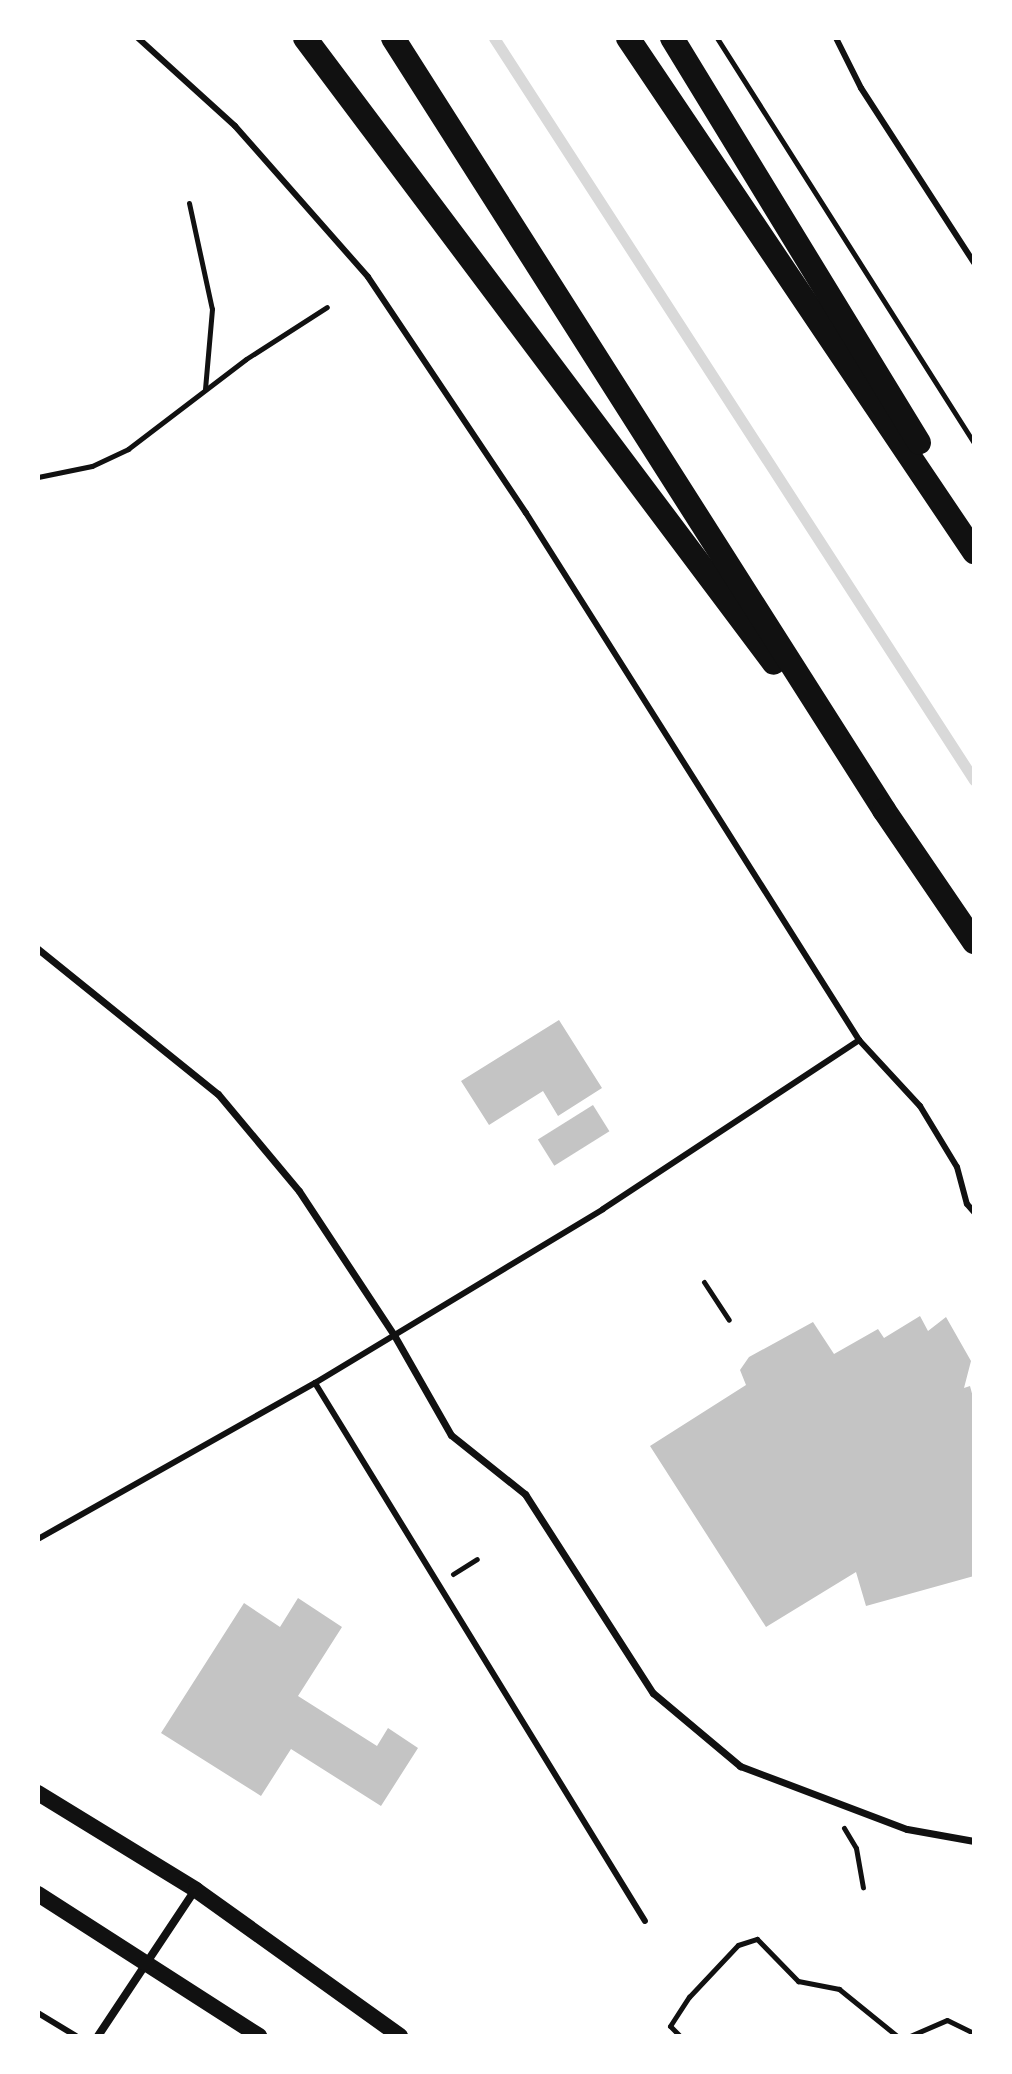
<!DOCTYPE html>
<html>
<head>
<meta charset="utf-8">
<style>
	body { margin:0 }
	#map { position:relative; width:1012px; height:2074px; overflow:hidden; background:#fff; font-family:Ubuntu,sans-serif }
	div>[style] { position:absolute }
	.stream>* { height:11px; margin:-5.5px; padding:0 5.5px; transform-origin:5.5px; border-radius:5.5px; background:#d9d9d9 }
	.building>* { inset:0; background:#c4c4c4; transform-origin:0 0 }
	.path>* { height:5px; margin:-2.5px; padding:0 2.5px; transform-origin:2.5px; border-radius:2.5px; background:#111 }
	.service>* { height:6px; margin:-3px; padding:0 3px; transform-origin:3px; border-radius:3px; background:#111 }
	.pedestrian>* { height:7px; margin:-3.5px; padding:0 3.5px; transform-origin:3.5px; border-radius:3.5px; background:#111 }
	.minor>* { height:8px; margin:-4px; padding:0 4px; transform-origin:4px; border-radius:4px; background:#111 }
	.secondary>* { height:16px; margin:-8px; padding:0 8px; transform-origin:8px; border-radius:8px; background:#111 }
	.motorway>* { height:24px; margin:-12px; padding:0 12px; transform-origin:12px; border-radius:12px; background:#111 }
	span { translate:-50% -50%; white-space:nowrap; text-align:center; line-height:1.15; -webkit-text-stroke:6px #fff; paint-order:stroke }
	.frame { position:absolute; inset:0; border:40px solid #fff; pointer-events:none }
</style>
</head>
<body>
<div id="map">
	<div class="stream">
		<i style="left:494px;top:38px;width:884px;rotate:57.1deg"></i>
	</div>
	<div class="building">
		<i style="clip-path:polygon(559px 1020px,602px 1088px,558px 1116px,543px 1091px,489px 1125px,461px 1081px)"></i>
		<i style="left:593px;top:1105px;width:31px;height:65px;rotate:58deg"></i>
		<i style="clip-path:polygon(920px 1316px,928px 1331px,946px 1317px,971px 1361px,964px 1388px,970px 1386px,974px 1401px,974px 1576px,866px 1606px,856px 1572px,766px 1627px,650px 1446px,746px 1385px,740px 1370px,749px 1357px,813px 1322px,834px 1354px,878px 1329px,884px 1338px)"></i>
		<i style="clip-path:polygon(298px 1598px,342px 1627px,298px 1696px,377px 1746px,388px 1728px,418px 1748px,381px 1806px,291px 1749px,261px 1796px,161px 1733px,244px 1603px,280px 1627px)"></i>
	</div>
	<div class="path">
		<i style="left:717px;top:38px;width:480px;rotate:57.6deg"></i>
		<i style="left:189px;top:203px;width:108px;rotate:77.8deg"></i>
		<i style="left:212px;top:309px;width:80px;rotate:95deg"></i>
		<i style="left:38px;top:477px;width:55px;rotate:-11.5deg"></i>
		<i style="left:92px;top:466px;width:40px;rotate:-25deg"></i>
		<i style="left:128px;top:449px;width:148px;rotate:-37.3deg"></i>
		<i style="left:246px;top:359px;width:96px;rotate:-32.7deg"></i>
		<i style="left:704px;top:1282px;width:45px;rotate:56.7deg"></i>
		<i style="left:453px;top:1574px;width:28px;rotate:-32deg"></i>
		<i style="left:844px;top:1828px;width:23px;rotate:59deg"></i>
		<i style="left:856px;top:1848px;width:40px;rotate:80deg"></i>
		<i style="left:680px;top:2036px;width:14px;rotate:-135deg"></i>
		<i style="left:670px;top:2026px;width:35px;rotate:-57deg"></i>
		<i style="left:689px;top:1997px;width:71px;rotate:-46.7deg"></i>
		<i style="left:738px;top:1945px;width:20px;rotate:-18deg"></i>
		<i style="left:757px;top:1939px;width:59px;rotate:45.7deg"></i>
		<i style="left:798px;top:1981px;width:42px;rotate:11deg"></i>
		<i style="left:839px;top:1989px;width:75px;rotate:39deg"></i>
		<i style="left:910px;top:2036px;width:40px;rotate:-23.4deg"></i>
		<i style="left:947px;top:2020px;width:30px;rotate:26deg"></i>
	</div>
	<div class="service">
		<i style="left:138px;top:38px;width:131px;rotate:42.2deg"></i>
		<i style="left:235px;top:126px;width:201px;rotate:48.6deg"></i>
		<i style="left:368px;top:277px;width:284px;rotate:56.2deg"></i>
		<i style="left:526px;top:513px;width:623px;rotate:57.71deg"></i>
		<i style="left:836px;top:38px;width:56px;rotate:63.4deg"></i>
		<i style="left:861px;top:88px;width:208px;rotate:57.1deg"></i>
		<i style="left:315px;top:1383px;width:631px;rotate:58.48deg"></i>
		<i style="left:38px;top:1539px;width:318px;rotate:-29.4deg"></i>
		<i style="left:315px;top:1383px;width:336px;rotate:-31.1deg"></i>
		<i style="left:603px;top:1209px;width:307px;rotate:-33.4deg"></i>
		<i style="left:859px;top:1040px;width:90px;rotate:47.3deg"></i>
		<i style="left:920px;top:1106px;width:71px;rotate:58.8deg"></i>
		<i style="left:957px;top:1167px;width:38px;rotate:75deg"></i>
		<i style="left:967px;top:1204px;width:11px;rotate:49deg"></i>
		<i style="left:38px;top:2013px;width:44px;rotate:31.2deg"></i>
	</div>
	<div class="pedestrian">
		<i style="left:38px;top:949px;width:231px;rotate:38.9deg"></i>
		<i style="left:218px;top:1094px;width:126px;rotate:50.1deg"></i>
		<i style="left:299px;top:1191px;width:173px;rotate:56.6deg"></i>
		<i style="left:394px;top:1335px;width:115px;rotate:60.3deg"></i>
		<i style="left:451px;top:1435px;width:95px;rotate:38.6deg"></i>
		<i style="left:525px;top:1494px;width:237px;rotate:57.3deg"></i>
		<i style="left:653px;top:1693px;width:114px;rotate:40deg"></i>
		<i style="left:740px;top:1766px;width:178px;rotate:20.7deg"></i>
		<i style="left:907px;top:1829px;width:68px;rotate:10.2deg"></i>
	</div>
	<div class="minor">
		<i style="left:98px;top:2036px;width:175px;rotate:-56.4deg"></i>
	</div>
	<div class="secondary">
		<i style="left:38px;top:1793px;width:185px;rotate:31.5deg"></i>
		<i style="left:196px;top:1890px;width:251px;rotate:35.6deg"></i>
		<i style="left:38px;top:1894px;width:263px;rotate:32.7deg"></i>
	</div>
	<div class="motorway">
		<i style="left:305px;top:38px;width:781px;rotate:53.12deg"></i>
		<i style="left:393px;top:38px;width:915px;rotate:57.54deg"></i>
		<i style="left:884px;top:810px;width:160px;rotate:55.7deg"></i>
		<i style="left:628px;top:38px;width:620px;rotate:56.05deg"></i>
		<i style="left:672px;top:38px;width:474px;rotate:58.6deg"></i>
	</div>
	<div class="frame"></div>
</div>
</body>
</html>
